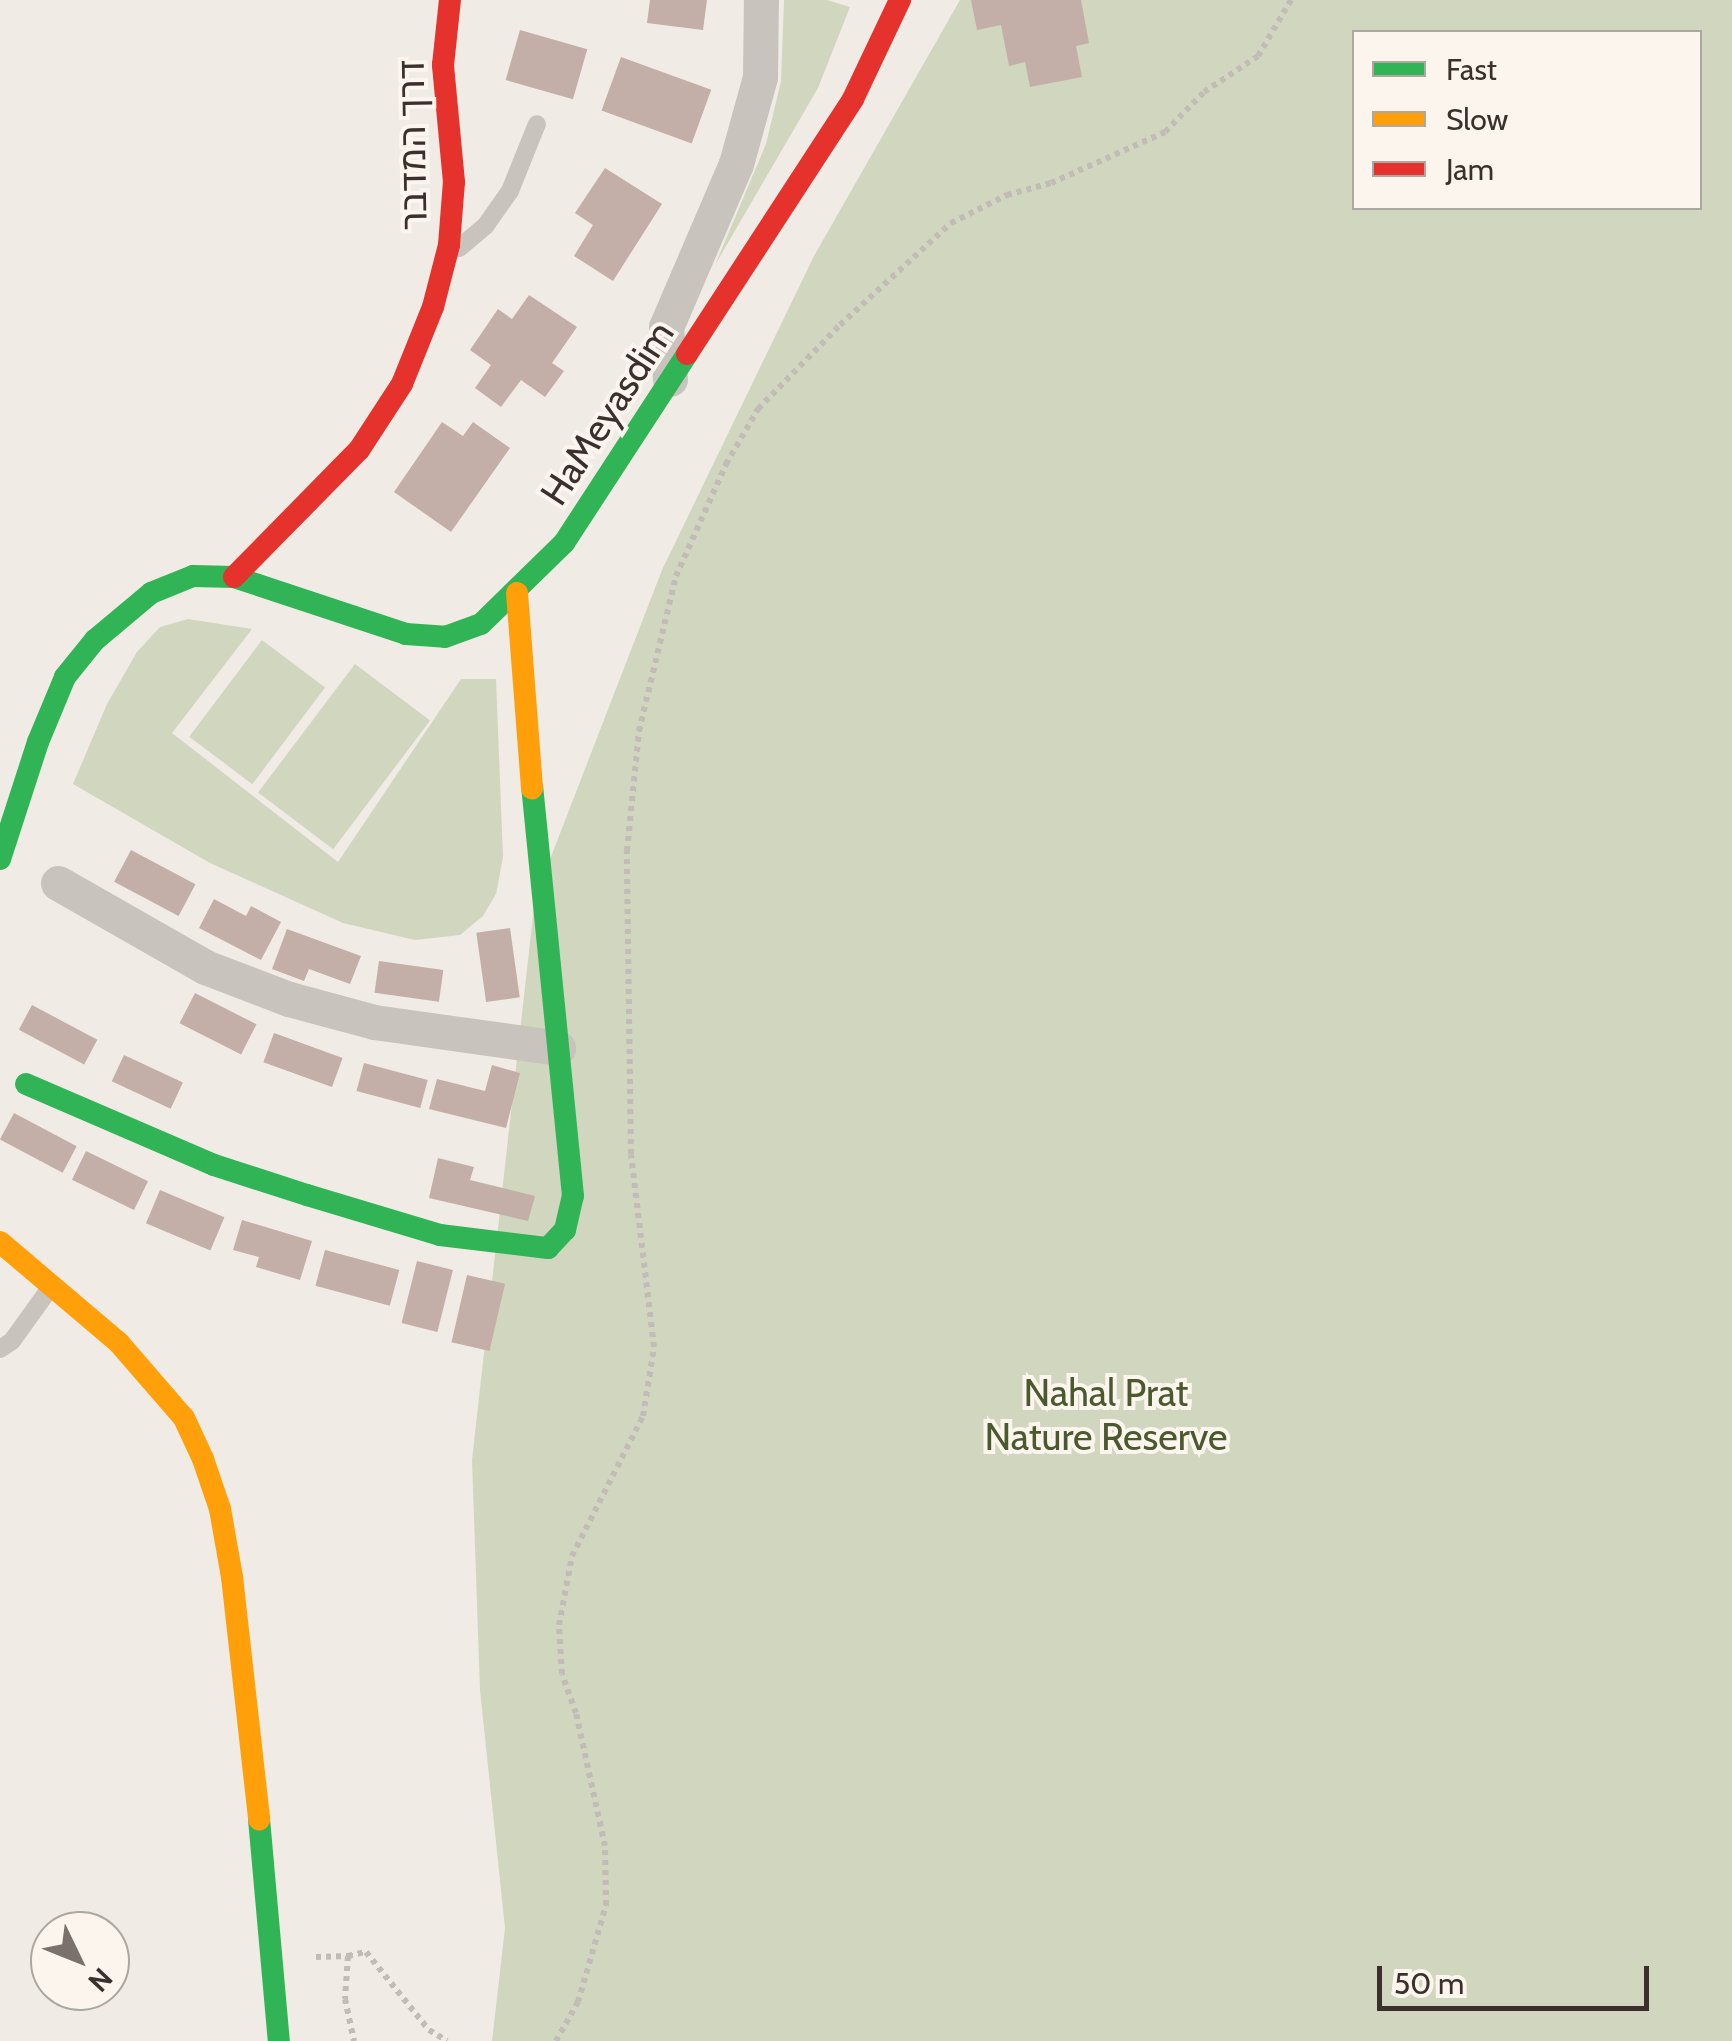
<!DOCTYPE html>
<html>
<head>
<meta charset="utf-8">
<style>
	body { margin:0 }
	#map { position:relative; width:1732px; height:2041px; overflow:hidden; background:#f0ebe5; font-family:Cabin,Heebo,sans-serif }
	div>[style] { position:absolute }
	.green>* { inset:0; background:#d1d6bf; transform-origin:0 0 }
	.building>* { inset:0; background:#c3afa7; transform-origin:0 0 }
	.path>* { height:6px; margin-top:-3px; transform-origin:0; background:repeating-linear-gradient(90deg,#c2bbb6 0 5px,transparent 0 10px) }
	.lane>* { height:18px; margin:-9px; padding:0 9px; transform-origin:9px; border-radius:9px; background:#c9c3be }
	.street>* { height:35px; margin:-17.5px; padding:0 17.5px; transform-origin:17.5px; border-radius:17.5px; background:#c9c3be }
	.fast>* { height:22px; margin:-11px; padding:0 11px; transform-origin:11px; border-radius:11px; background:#30b455 }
	.slow>* { height:22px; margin:-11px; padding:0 11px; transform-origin:11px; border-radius:11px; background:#ff9f0a }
	.jam>* { height:22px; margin:-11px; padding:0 11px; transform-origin:11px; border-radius:11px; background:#e5322d }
	span { translate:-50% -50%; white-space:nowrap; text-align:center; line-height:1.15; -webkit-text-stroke:8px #fbf5ee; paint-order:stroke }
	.street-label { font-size:38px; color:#3b302b }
	.park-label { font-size:38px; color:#4a5a2e }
	.legend { position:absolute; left:1352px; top:30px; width:350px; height:180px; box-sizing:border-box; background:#fbf5ee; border:2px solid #aea6a0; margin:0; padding:12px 18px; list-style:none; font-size:30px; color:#3b302b }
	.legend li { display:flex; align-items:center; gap:20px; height:50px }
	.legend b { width:50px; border:2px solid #aea6a0 }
	.north { position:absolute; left:30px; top:1911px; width:100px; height:100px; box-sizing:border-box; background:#fbf5ee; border:2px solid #aea6a0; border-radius:50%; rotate:133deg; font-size:28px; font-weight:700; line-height:40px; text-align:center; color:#3b302b }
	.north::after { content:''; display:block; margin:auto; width:35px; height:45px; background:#7a716c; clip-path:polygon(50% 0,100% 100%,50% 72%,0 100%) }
	.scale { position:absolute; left:1377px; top:1966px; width:272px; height:45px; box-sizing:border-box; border:5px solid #3b302b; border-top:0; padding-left:12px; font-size:30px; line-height:35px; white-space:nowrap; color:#3b302b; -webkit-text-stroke:8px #fbf5ee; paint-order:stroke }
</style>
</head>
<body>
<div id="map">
	<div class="green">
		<i style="clip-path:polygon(784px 0,827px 0,850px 7px,818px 88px,715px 265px,766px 144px,781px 81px)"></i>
		<i style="clip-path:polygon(evenodd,960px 0,1732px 0,1732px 2041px,492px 2041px,505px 1928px,480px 1690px,472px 1460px,535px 898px,662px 570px,814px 256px,960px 0,1354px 32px,1700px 32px,1700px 208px,1354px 208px,1354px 32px)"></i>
		<i style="clip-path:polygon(188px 619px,252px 629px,172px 733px,338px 862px,461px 679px,496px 679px,503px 857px,496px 894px,483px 916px,460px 935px,415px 940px,343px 923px,210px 863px,73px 784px,107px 704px,137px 652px,160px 627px)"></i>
		<i style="left:262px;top:640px;width:79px;height:121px;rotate:37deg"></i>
		<i style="left:355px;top:664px;width:94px;height:161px;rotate:37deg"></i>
	</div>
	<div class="building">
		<i style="clip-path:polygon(650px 0,707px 0,703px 30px,647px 23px)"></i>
		<i style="clip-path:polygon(971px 0,1081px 0,1089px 43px,1076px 46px,1082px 77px,1030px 87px,1025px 62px,1009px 66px,1001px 25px,977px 30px)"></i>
		<i style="left:520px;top:30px;width:70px;height:52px;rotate:16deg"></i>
		<i style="left:621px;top:57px;width:96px;height:57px;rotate:20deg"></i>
		<i style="clip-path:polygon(605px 168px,662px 204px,613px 281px,574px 256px,593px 225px,575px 213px)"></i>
		<i style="clip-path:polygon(529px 295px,577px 327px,552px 363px,564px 371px,545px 397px,521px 380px,501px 407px,475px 388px,491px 365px,470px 350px,498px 309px,512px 319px)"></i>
		<i style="clip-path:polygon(442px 422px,463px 436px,473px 422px,510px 448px,451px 532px,394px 492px)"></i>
		<i style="left:131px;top:850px;width:73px;height:36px;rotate:28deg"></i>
		<i style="clip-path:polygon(214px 899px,246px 916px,251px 906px,281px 922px,261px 960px,199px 928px)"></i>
		<i style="left:510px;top:928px;width:70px;height:34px;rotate:82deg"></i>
		<i style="clip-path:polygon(287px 929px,361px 956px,350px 984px,309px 969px,304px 981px,272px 969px)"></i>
		<i style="left:379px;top:961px;width:65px;height:32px;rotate:8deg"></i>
		<i style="left:195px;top:993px;width:69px;height:34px;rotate:27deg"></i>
		<i style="left:32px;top:1005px;width:74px;height:28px;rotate:28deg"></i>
		<i style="left:274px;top:1033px;width:73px;height:31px;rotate:20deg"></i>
		<i style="left:124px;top:1055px;width:65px;height:29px;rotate:25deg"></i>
		<i style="left:364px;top:1063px;width:66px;height:29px;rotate:15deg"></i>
		<i style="clip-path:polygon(492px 1065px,520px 1073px,506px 1128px,429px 1109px,437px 1079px,485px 1091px)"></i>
		<i style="left:14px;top:1113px;width:71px;height:30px;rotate:28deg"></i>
		<i style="left:86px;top:1151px;width:69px;height:32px;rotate:26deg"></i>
		<i style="clip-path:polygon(438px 1158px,474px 1167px,470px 1180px,535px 1196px,528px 1221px,429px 1198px)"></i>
		<i style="left:160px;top:1190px;width:70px;height:36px;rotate:23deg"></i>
		<i style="clip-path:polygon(242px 1220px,312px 1241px,300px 1280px,256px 1267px,259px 1257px,233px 1250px)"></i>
		<i style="left:325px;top:1250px;width:77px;height:37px;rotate:15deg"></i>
		<i style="left:417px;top:1261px;width:37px;height:64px;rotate:14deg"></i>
		<i style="left:467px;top:1275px;width:39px;height:69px;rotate:13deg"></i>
	</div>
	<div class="path">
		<i style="left:348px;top:1956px;width:18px;rotate:-13deg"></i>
		<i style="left:366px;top:1952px;width:100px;rotate:51.1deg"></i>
		<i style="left:429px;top:2030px;width:21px;rotate:31deg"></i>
		<i style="left:316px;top:1957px;width:32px;rotate:-2deg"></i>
		<i style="left:348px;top:1956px;width:43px;rotate:94deg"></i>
		<i style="left:345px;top:1999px;width:43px;rotate:77.9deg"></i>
		<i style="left:556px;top:2041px;width:45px;rotate:-60.6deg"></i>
		<i style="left:578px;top:2002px;width:101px;rotate:-73.9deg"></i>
		<i style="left:606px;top:1905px;width:59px;rotate:-91deg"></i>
		<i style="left:605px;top:1846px;width:136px;rotate:-102.3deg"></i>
		<i style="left:576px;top:1713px;width:41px;rotate:-109.7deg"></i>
		<i style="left:562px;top:1674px;width:49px;rotate:-93.5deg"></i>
		<i style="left:559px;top:1625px;width:70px;rotate:-79.3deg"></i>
		<i style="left:572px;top:1556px;width:157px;rotate:-63.1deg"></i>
		<i style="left:643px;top:1416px;width:70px;rotate:-80.9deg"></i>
		<i style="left:654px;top:1347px;width:194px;rotate:-96.8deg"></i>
		<i style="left:631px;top:1154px;width:303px;rotate:-90.8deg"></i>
		<i style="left:627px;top:851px;width:121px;rotate:-84.3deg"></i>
		<i style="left:639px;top:731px;width:159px;rotate:-76.6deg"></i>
		<i style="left:676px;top:576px;width:123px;rotate:-65.9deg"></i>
		<i style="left:726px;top:464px;width:64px;rotate:-59.8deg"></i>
		<i style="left:758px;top:409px;width:117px;rotate:-45.7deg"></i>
		<i style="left:840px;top:325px;width:151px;rotate:-42.6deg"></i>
		<i style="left:951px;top:223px;width:63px;rotate:-26.6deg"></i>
		<i style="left:1007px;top:195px;width:46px;rotate:-15.3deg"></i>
		<i style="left:1051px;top:183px;width:125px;rotate:-24.1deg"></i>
		<i style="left:1165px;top:132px;width:56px;rotate:-45.7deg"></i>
		<i style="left:1204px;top:92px;width:65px;rotate:-33.7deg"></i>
		<i style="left:1258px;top:56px;width:65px;rotate:-59.5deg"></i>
	</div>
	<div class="lane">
		<i style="left:459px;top:248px;width:35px;rotate:-40deg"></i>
		<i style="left:486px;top:225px;width:42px;rotate:-54.8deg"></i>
		<i style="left:510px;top:191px;width:72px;rotate:-68.1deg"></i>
		<i style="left:0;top:1349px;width:14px;rotate:-34deg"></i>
		<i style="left:12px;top:1341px;width:65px;rotate:-54.4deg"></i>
	</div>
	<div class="street">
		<i style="left:670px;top:379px;width:52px;rotate:-94.4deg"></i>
		<i style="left:666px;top:327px;width:177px;rotate:-66.8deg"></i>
		<i style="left:736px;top:164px;width:90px;rotate:-74.6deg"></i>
		<i style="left:760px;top:77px;width:77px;rotate:-89.3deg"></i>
		<i style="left:58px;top:883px;width:169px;rotate:29.7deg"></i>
		<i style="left:205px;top:967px;width:90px;rotate:20.9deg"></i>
		<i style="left:289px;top:999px;width:88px;rotate:15.1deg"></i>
		<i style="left:374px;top:1022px;width:186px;rotate:8deg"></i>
	</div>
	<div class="fast">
		<i style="left:0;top:859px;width:123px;rotate:-72deg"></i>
		<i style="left:38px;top:742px;width:70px;rotate:-67.4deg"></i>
		<i style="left:65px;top:677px;width:48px;rotate:-51deg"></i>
		<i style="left:95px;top:640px;width:73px;rotate:-40deg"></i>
		<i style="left:151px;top:593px;width:45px;rotate:-22deg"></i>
		<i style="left:193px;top:576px;width:41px;rotate:1.4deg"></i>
		<i style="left:234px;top:577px;width:181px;rotate:18.3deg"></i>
		<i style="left:406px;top:634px;width:39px;rotate:4deg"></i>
		<i style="left:445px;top:637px;width:38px;rotate:-20deg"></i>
		<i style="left:481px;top:624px;width:116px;rotate:-44.3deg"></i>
		<i style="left:564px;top:543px;width:225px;rotate:-56.9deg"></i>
		<i style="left:26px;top:1084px;width:205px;rotate:23.3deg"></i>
		<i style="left:214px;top:1165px;width:98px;rotate:17.9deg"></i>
		<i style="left:307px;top:1195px;width:139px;rotate:16.7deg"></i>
		<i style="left:440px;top:1235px;width:109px;rotate:6.9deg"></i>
		<i style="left:548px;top:1248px;width:25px;rotate:-47deg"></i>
		<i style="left:565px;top:1230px;width:35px;rotate:-77deg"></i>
		<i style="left:573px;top:1196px;width:410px;rotate:-95.7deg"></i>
		<i style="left:259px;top:1819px;width:223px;rotate:84.9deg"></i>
	</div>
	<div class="slow">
		<i style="left:517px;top:593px;width:196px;rotate:85.6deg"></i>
		<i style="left:0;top:1242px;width:156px;rotate:40.3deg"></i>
		<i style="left:119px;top:1343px;width:99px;rotate:49.1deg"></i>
		<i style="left:184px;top:1418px;width:45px;rotate:65.1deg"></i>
		<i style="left:203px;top:1459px;width:53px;rotate:71.2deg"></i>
		<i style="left:220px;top:1509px;width:69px;rotate:80deg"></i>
		<i style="left:232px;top:1577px;width:244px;rotate:83.6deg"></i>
	</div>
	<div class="jam">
		<i style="left:687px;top:354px;width:304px;rotate:-56.9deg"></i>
		<i style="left:853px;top:99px;width:110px;rotate:-64.6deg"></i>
		<i style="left:234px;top:577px;width:178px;rotate:-45.5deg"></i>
		<i style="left:359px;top:450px;width:79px;rotate:-56.9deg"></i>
		<i style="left:402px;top:384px;width:83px;rotate:-68.1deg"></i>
		<i style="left:433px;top:307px;width:64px;rotate:-75.5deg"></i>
		<i style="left:449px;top:245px;width:63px;rotate:-85.5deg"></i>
		<i style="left:454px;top:182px;width:118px;rotate:-95.4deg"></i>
		<i style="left:443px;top:65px;width:65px;rotate:-83.9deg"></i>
	</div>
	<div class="street-label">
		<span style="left:412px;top:145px;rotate:-91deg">דרך המדבר</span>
		<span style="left:607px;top:413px;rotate:-57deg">HaMeyasdim</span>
	</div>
	<div class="park-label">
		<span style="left:1106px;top:1415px">Nahal Prat<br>Nature Reserve</span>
	</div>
	<ul class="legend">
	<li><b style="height:12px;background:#30b455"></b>Fast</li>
	<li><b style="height:12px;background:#ff9f0a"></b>Slow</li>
	<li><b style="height:12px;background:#e5322d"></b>Jam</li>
	</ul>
	<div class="north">N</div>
	<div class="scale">50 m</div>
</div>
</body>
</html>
